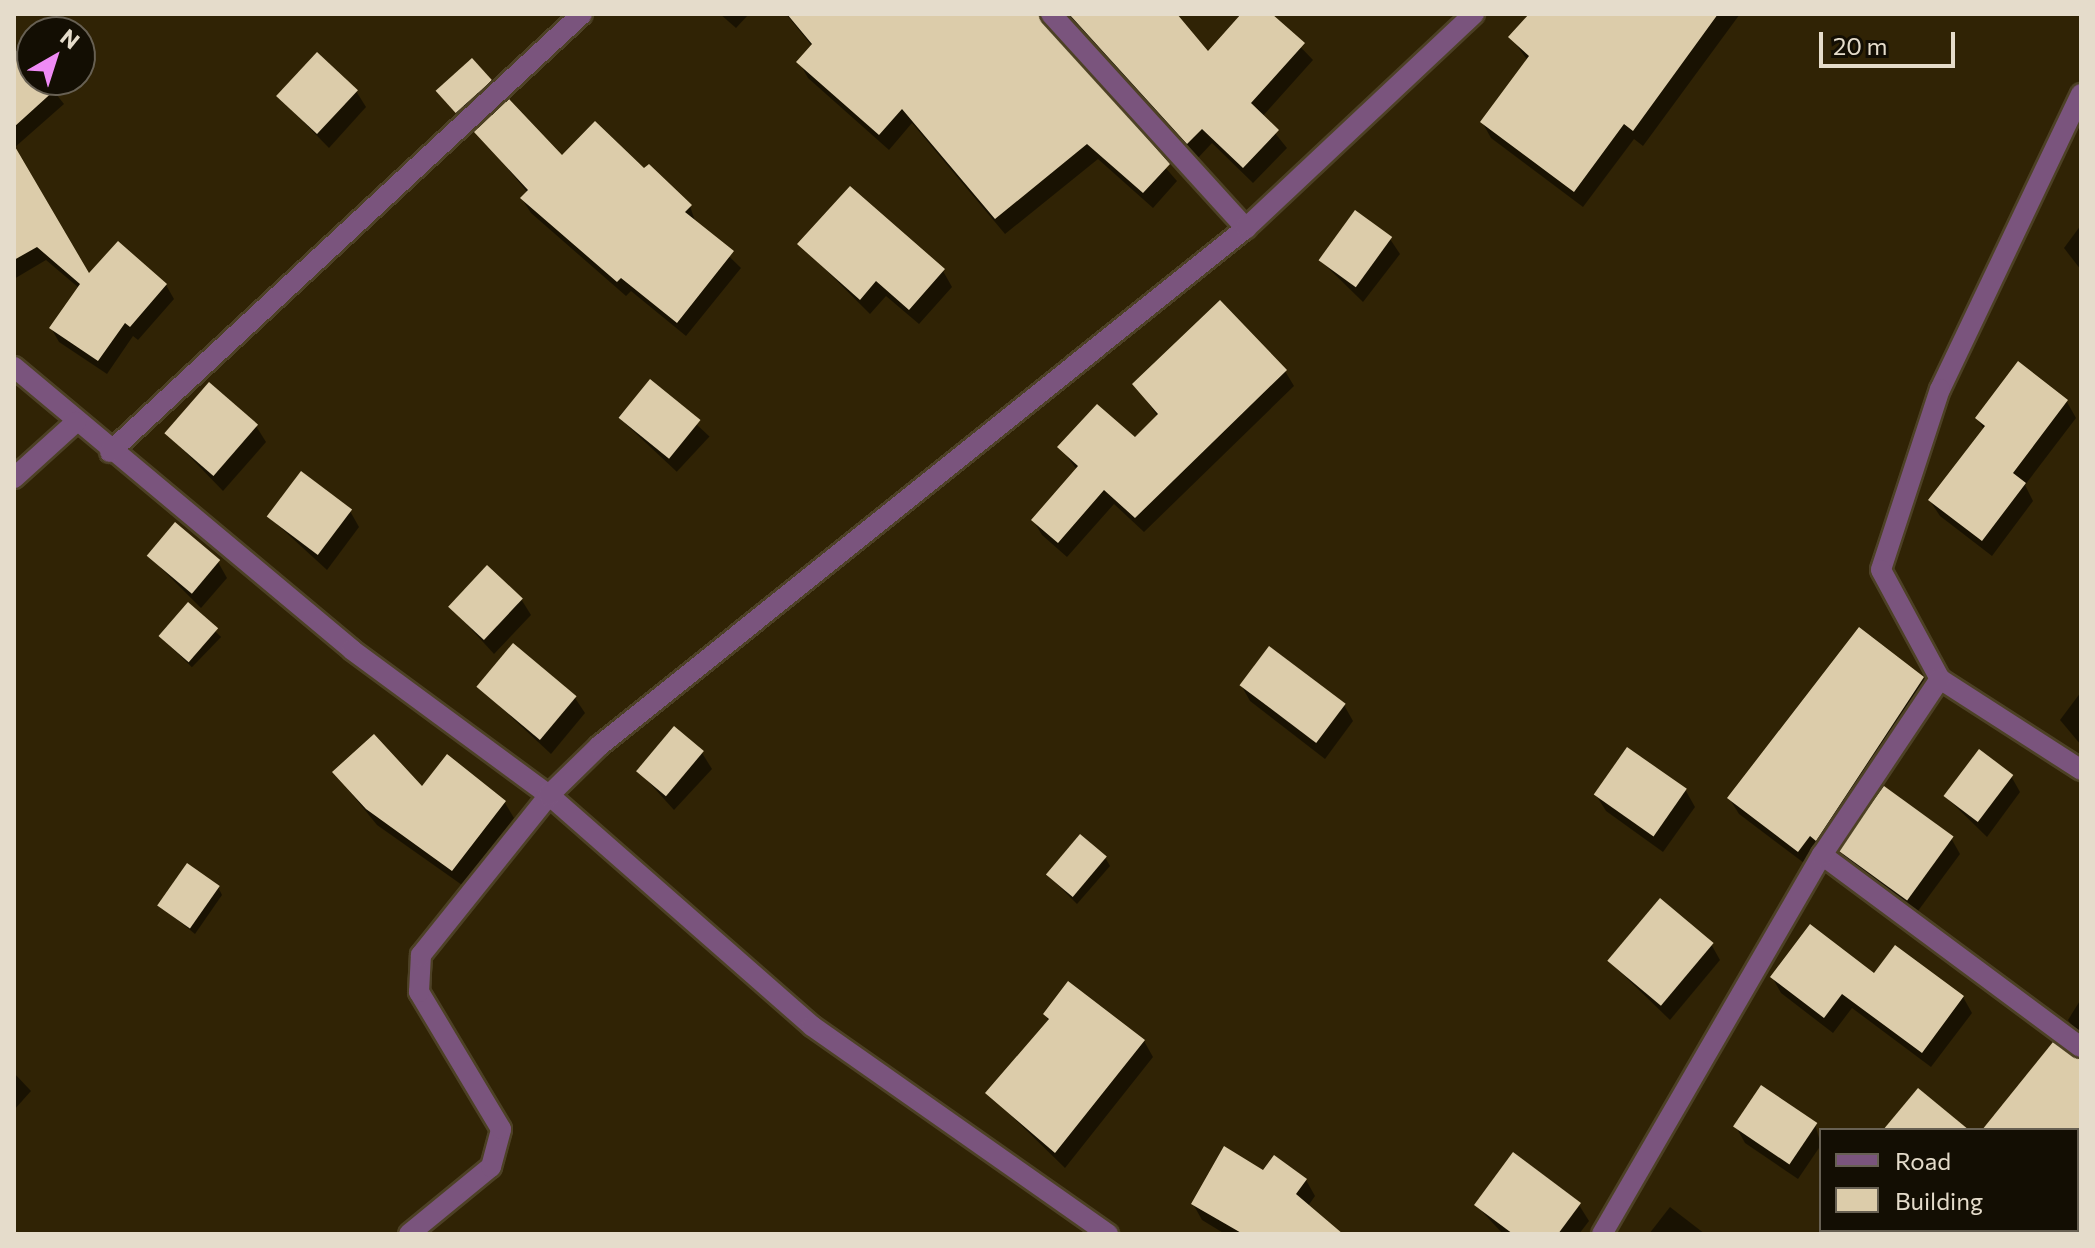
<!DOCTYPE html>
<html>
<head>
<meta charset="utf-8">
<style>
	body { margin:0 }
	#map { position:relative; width:2095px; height:1248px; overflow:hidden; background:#302305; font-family:Commissioner,sans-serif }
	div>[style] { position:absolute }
	.shadow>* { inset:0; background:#0007; transform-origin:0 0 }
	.building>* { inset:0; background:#dcccaa; transform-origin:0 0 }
	.roads { filter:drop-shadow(2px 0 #4d4125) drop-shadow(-2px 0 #4d4125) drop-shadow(0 2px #4d4125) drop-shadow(0 -2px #4d4125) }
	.minor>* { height:20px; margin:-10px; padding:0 10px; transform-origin:10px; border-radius:10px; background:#7a547d }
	span { translate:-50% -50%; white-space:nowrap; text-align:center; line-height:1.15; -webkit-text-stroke:8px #130e03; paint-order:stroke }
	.frame { position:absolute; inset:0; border:16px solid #e5dccb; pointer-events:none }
	.legend { position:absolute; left:1819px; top:1128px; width:260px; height:104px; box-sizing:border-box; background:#130e03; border:2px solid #676053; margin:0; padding:10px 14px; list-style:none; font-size:24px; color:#e5dccb }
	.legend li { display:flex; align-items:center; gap:16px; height:40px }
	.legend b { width:40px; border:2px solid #676053 }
	.north { position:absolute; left:16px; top:16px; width:80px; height:80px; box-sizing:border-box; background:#130e03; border:2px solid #676053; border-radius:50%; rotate:39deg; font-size:22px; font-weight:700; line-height:32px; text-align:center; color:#e5dccb }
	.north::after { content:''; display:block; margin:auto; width:28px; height:36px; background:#ef8bf6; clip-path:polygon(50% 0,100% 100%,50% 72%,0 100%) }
	.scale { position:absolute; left:1819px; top:32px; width:136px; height:36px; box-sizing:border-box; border:4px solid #e5dccb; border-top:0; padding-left:10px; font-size:24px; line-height:28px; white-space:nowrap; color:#e5dccb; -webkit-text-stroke:6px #130e03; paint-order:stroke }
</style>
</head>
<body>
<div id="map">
	<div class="shadow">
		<i style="clip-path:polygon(720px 14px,749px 14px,736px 28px)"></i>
		<i style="clip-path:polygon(786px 14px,1174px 14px,1208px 54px,1244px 14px,1269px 14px,1313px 60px,1262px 117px,1287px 148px,1253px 183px,1212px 143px,1197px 159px,1072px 21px,1051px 19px,1050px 35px,1177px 181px,1153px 208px,1098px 159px,1005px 234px,912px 123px,889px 150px,808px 78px,799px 62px,812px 46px)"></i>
		<i style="clip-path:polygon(1532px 14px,1740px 14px,1643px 146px,1634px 139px,1583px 207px,1491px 138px,1482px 122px,1528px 61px,1511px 37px)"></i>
		<i style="clip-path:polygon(14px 52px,32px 68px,32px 80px,45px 80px,64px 104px,14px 148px)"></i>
		<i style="clip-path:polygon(490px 81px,494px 89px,462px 119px,441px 94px)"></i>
		<i style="clip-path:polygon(356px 91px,366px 107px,329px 148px,279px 97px)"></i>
		<i style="clip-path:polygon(477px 132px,562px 158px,644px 171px,690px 206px,696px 224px,741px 268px,686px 336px,631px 291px,626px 296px,531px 213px,522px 199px,528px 193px)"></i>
		<i style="clip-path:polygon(14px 176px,89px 276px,166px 285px,174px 299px,138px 340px,133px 336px,107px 374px,59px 342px,51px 328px,79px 288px,46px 260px,14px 279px)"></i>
		<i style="clip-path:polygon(2081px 225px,2081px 270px,2064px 248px)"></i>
		<i style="clip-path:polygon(1390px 239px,1400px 254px,1363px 302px,1319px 259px)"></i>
		<i style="clip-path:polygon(800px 244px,943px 271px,952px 287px,919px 324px,886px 296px,870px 314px)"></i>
		<i style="clip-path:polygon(1285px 371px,1294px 386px,1144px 532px,1114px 504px,1067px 557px,1042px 535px,1033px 520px,1077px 470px,1060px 447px,1135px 440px,1158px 417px,1135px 384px)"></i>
		<i style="left:651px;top:382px;width:80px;height:48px;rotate:43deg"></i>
		<i style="clip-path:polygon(2067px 402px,2076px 418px,2025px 485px,2033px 501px,1992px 556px,1940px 516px,1930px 501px,1984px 430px,1977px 418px)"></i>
		<i style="clip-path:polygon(256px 426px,266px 442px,223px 491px,167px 433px)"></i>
		<i style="clip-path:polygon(350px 511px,359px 527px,327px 570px,268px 516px)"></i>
		<i style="clip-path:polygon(149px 556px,218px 562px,227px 578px,201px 608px)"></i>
		<i style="clip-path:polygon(521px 599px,531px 615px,494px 654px,451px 607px)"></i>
		<i style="left:188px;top:605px;width:46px;height:42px;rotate:44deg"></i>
		<i style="clip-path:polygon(1923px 678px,1932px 694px,1808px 866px,1739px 814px,1729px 798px)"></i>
		<i style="clip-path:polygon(1241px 685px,1344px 705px,1353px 721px,1325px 759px,1250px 701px)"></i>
		<i style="clip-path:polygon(479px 687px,575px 698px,585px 713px,551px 754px)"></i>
		<i style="clip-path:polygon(2081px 692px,2081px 745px,2060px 720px)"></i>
		<i style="clip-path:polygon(1628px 750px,1686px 791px,1695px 807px,1663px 852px,1606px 811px,1596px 795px)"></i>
		<i style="clip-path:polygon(702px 753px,712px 769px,674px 810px,637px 769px)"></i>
		<i style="clip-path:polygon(334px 772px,505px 803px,514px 818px,462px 885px,377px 825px)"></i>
		<i style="clip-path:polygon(2011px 776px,2020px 792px,1987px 837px,1946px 797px)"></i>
		<i style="clip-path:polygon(1951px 838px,1960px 854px,1915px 915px,1851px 868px,1842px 852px)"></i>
		<i style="clip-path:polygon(1106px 859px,1110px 866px,1077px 904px,1047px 874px)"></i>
		<i style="clip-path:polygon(218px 887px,222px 895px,195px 934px,160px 906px)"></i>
		<i style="clip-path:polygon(1711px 944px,1720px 960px,1670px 1020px,1609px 961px)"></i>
		<i style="clip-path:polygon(1874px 976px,1963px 997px,1972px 1013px,1931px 1067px,1852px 1008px,1833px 1033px,1781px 993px,1772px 977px)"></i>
		<i style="clip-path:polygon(2081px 999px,2081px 1038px,2068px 1020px)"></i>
		<i style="clip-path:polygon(1045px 1014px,1144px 1041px,1153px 1057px,1065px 1168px,988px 1093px,1049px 1022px)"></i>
		<i style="clip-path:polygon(2081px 1061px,2081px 1188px,2077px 1130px,1998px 1130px)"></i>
		<i style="clip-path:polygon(14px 1073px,31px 1091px,14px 1110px)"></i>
		<i style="clip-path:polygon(1815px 1124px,1821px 1145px,1798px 1179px,1745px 1143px,1736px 1127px)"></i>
		<i style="clip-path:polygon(1264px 1173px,1306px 1180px,1315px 1196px,1308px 1206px,1340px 1234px,1225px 1234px,1202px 1220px,1193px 1204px)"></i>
		<i style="clip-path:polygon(1476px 1205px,1579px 1205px,1589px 1221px,1579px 1234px,1503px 1234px)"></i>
		<i style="clip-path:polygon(1670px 1207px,1705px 1234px,1649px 1234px)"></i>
	</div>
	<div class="building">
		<i style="clip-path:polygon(787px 14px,1038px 14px,1170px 164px,1143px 193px,1087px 144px,995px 219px,902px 109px,879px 135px,796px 62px,812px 44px)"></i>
		<i style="clip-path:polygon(1069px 14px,1177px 14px,1208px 51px,1241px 14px,1272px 14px,1305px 43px,1251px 103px,1279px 130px,1243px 168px,1202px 129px,1187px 144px)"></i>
		<i style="clip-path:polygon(1529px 14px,1718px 14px,1633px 131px,1624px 124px,1574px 192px,1480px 122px,1529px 56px,1508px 37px)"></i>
		<i style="clip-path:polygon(14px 49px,32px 66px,32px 80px,57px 88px,14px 127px)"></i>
		<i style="left:317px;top:52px;width:56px;height:60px;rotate:43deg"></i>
		<i style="left:472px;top:58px;width:30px;height:49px;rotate:48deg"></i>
		<i style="clip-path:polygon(509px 99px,562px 155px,595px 121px,644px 168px,649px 164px,692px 205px,685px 212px,734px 251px,677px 323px,621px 278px,617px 282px,520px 198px,528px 190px,474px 132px)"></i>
		<i style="clip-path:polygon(14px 145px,89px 273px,118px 241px,167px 284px,130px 327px,125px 323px,98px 361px,49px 328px,80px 284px,37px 247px,14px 260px)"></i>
		<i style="clip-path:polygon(850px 186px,945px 269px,909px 310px,876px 281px,860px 300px,797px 244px)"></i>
		<i style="left:1355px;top:210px;width:46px;height:62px;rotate:36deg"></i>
		<i style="clip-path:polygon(1220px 300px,1287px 370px,1135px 518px,1104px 490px,1058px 543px,1031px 520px,1078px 466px,1057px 447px,1097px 404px,1135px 437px,1158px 414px,1132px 384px)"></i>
		<i style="clip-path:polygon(2018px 361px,2068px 400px,2013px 473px,2026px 483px,1982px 541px,1928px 500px,1985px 426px,1975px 418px)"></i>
		<i style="left:650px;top:379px;width:65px;height:50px;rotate:39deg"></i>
		<i style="left:209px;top:382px;width:65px;height:68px;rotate:41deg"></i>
		<i style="left:301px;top:471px;width:64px;height:57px;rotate:37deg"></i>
		<i style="left:175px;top:522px;width:59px;height:44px;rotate:40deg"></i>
		<i style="left:487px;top:565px;width:49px;height:57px;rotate:43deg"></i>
		<i style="left:188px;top:602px;width:40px;height:45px;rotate:41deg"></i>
		<i style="clip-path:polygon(1859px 627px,1924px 677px,1816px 841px,1810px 836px,1798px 852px,1727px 798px)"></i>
		<i style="left:513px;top:643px;width:83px;height:57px;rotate:40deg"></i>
		<i style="left:1269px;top:646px;width:96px;height:49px;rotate:37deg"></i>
		<i style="left:674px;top:726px;width:39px;height:59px;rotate:40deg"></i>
		<i style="clip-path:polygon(374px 734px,422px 786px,447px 754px,506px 801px,452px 871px,366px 809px,332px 772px)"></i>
		<i style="left:1627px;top:747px;width:73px;height:58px;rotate:35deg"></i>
		<i style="left:1979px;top:749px;width:43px;height:59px;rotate:37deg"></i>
		<i style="left:1884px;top:786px;width:86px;height:79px;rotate:36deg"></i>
		<i style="left:1080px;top:834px;width:35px;height:53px;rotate:40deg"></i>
		<i style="left:187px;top:863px;width:40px;height:52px;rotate:35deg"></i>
		<i style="left:1660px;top:898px;width:70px;height:82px;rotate:40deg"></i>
		<i style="clip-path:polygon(1810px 924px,1874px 973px,1895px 945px,1964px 996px,1922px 1053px,1842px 994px,1824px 1018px,1770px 977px)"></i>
		<i style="clip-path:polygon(1068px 981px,1145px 1040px,1055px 1153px,985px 1093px,1049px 1019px,1043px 1014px)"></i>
		<i style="clip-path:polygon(2053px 1042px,2081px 1060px,2081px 1130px,1982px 1130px)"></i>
		<i style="left:1761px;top:1085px;width:68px;height:50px;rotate:34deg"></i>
		<i style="clip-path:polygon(1918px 1088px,1969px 1130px,1883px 1130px)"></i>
		<i style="clip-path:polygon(1224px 1146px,1263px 1170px,1274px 1155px,1307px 1179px,1296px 1194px,1343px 1234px,1243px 1234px,1191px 1204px)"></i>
		<i style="clip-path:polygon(1513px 1152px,1581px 1203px,1558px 1234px,1513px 1234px,1474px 1205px)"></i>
	</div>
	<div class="roads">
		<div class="minor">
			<i style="left:1051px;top:14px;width:290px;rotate:47.7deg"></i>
			<i style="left:2081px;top:94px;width:327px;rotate:115.5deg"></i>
			<i style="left:1940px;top:389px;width:190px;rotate:108.1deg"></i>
			<i style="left:1881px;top:570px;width:124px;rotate:61.6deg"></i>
			<i style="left:1940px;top:679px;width:168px;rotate:32.8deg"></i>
			<i style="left:14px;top:367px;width:441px;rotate:39.9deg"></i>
			<i style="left:352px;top:650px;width:245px;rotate:36.4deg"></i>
			<i style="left:549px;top:795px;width:350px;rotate:41.3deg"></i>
			<i style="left:812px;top:1026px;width:362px;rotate:35.1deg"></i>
			<i style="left:110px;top:452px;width:644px;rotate:-42.86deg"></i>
			<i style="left:14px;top:478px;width:84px;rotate:-42.1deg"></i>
			<i style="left:1822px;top:855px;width:322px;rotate:36.6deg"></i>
			<i style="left:409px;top:1234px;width:106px;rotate:-39.3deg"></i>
			<i style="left:491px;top:1167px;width:39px;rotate:-75deg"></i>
			<i style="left:501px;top:1129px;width:160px;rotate:-120.9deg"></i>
			<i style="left:419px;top:992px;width:37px;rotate:-87deg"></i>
			<i style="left:421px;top:955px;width:205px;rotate:-51.3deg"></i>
			<i style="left:549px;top:795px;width:70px;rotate:-44.4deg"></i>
			<i style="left:599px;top:746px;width:829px;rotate:-38.68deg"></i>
			<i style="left:1246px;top:228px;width:313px;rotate:-43.2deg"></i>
			<i style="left:1602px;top:1234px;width:438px;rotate:-59.9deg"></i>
			<i style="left:1822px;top:855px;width:212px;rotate:-56.2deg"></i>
		</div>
	</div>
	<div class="frame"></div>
	<ul class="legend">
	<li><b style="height:10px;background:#7a547d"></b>Road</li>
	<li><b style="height:22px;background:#dcccaa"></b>Building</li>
	</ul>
	<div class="north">N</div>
	<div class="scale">20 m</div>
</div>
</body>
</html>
